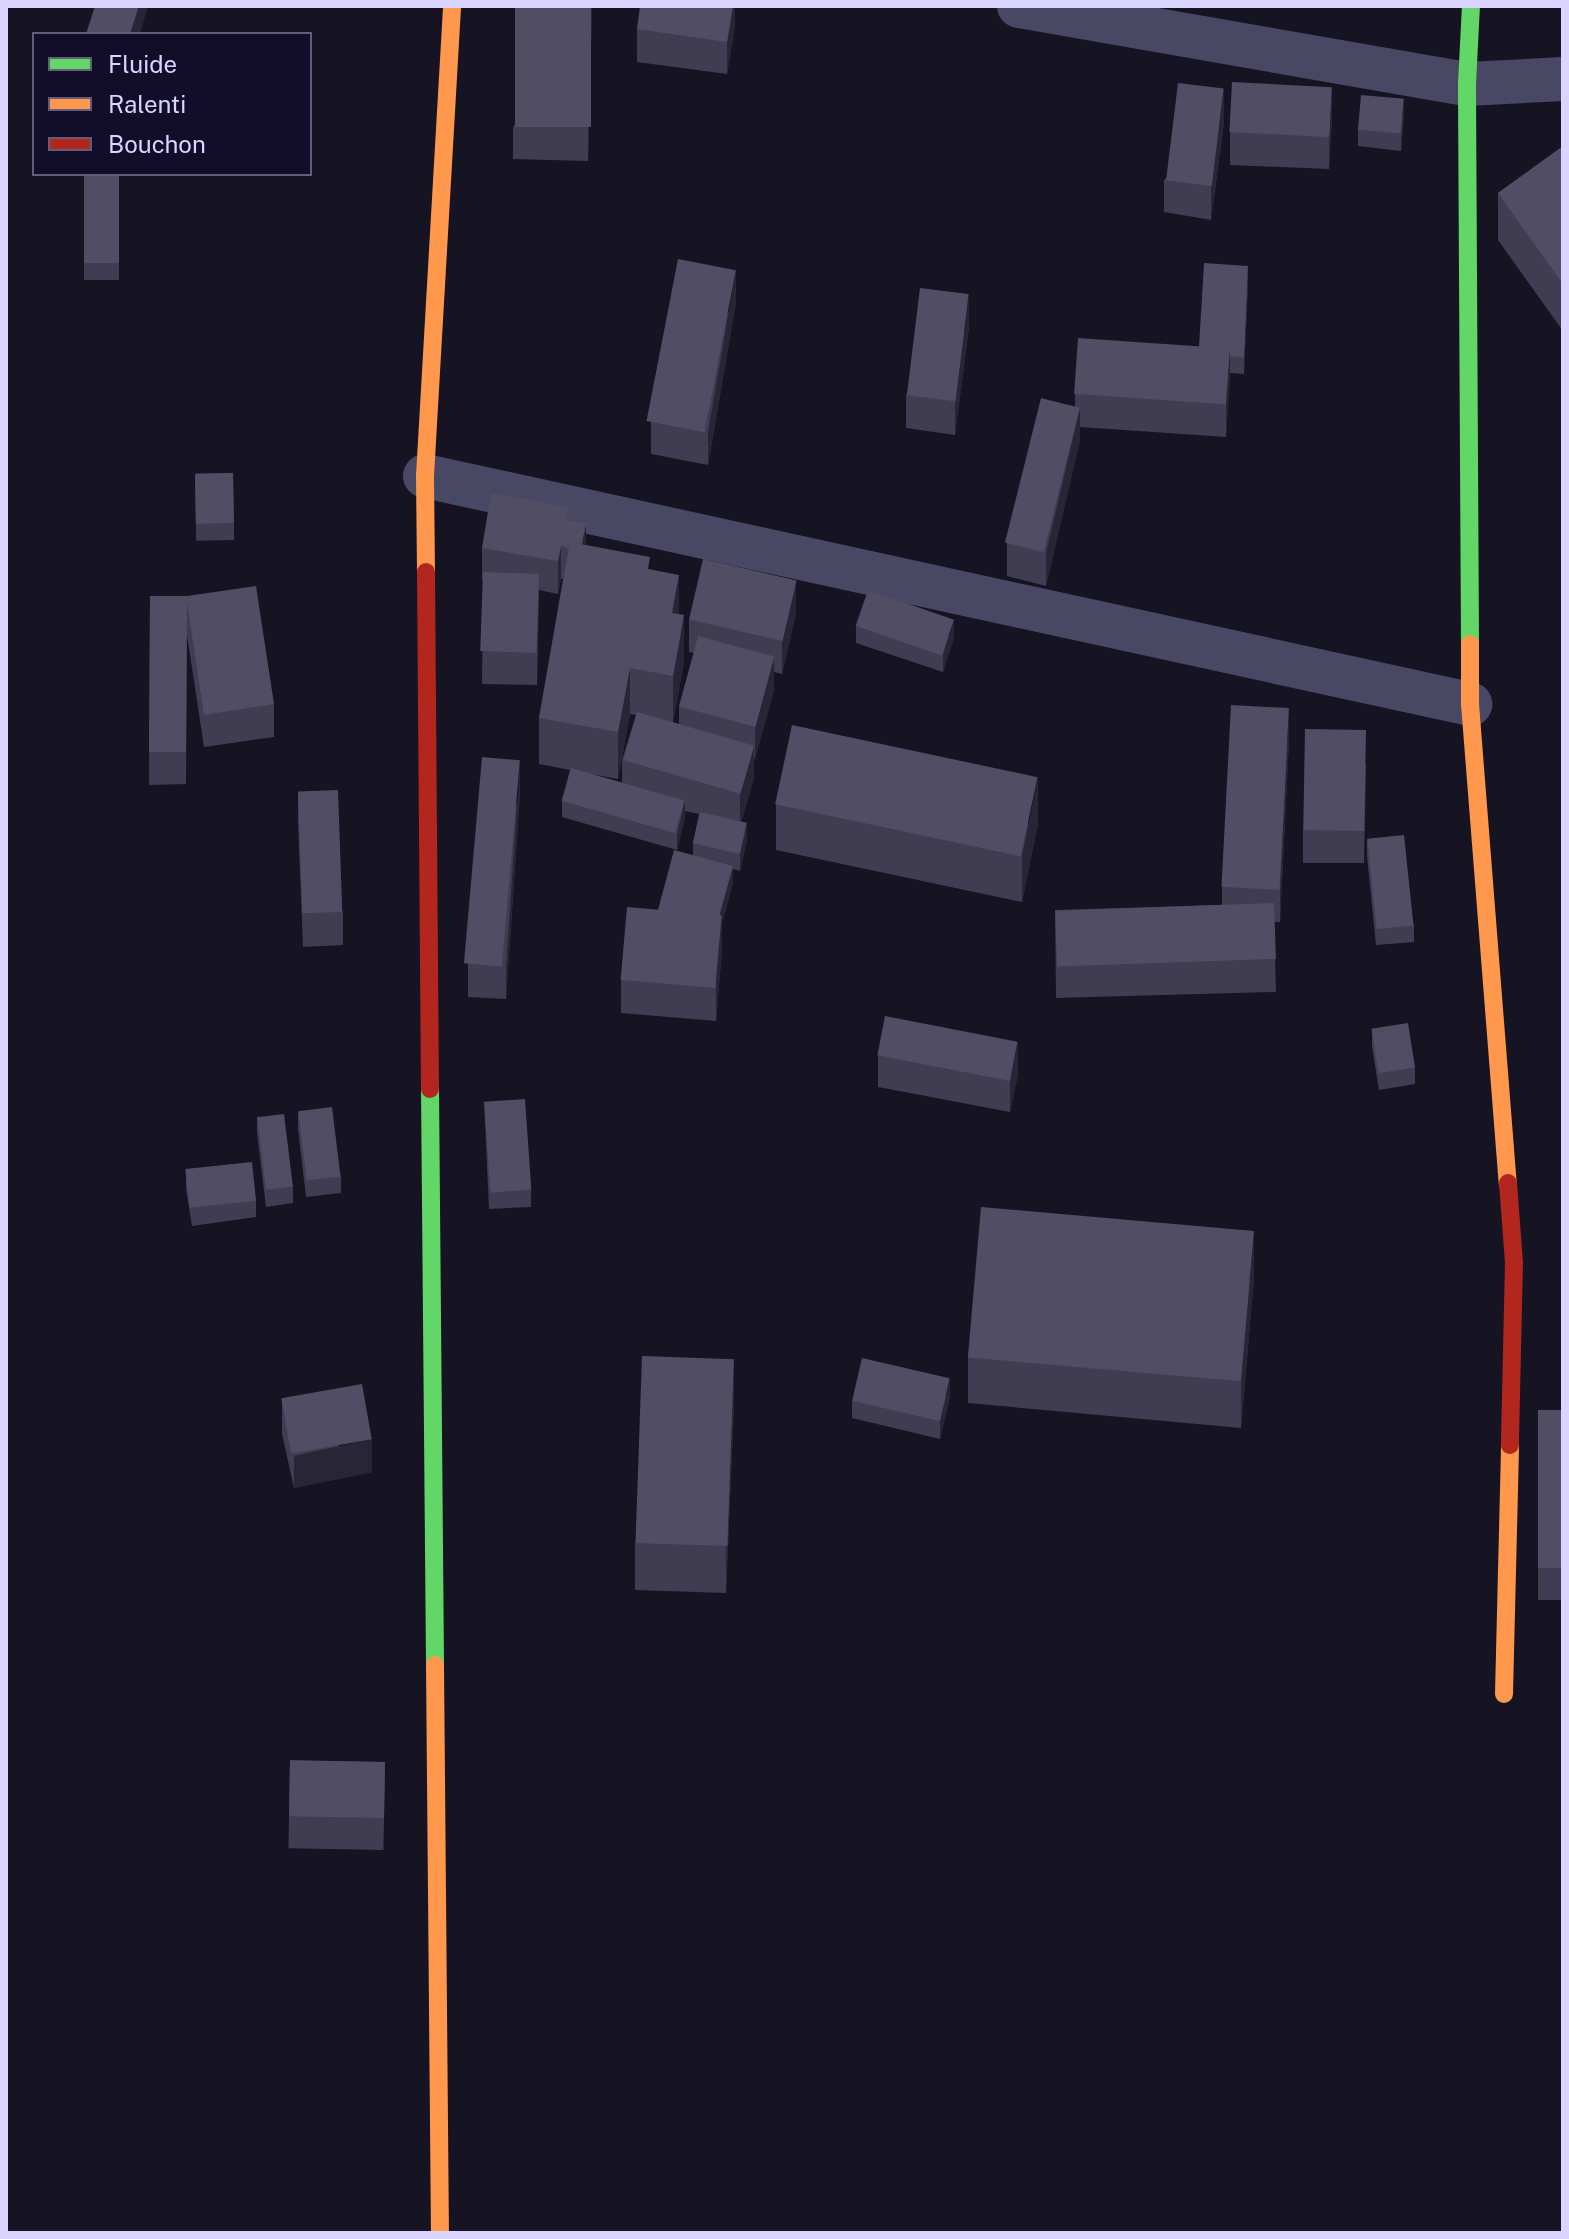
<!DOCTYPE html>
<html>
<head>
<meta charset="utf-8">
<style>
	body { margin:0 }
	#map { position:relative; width:1569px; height:2239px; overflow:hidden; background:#161323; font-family:"Public Sans",sans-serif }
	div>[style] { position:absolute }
	.street>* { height:44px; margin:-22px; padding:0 22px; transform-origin:22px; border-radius:22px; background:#484764 }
	.fast>* { height:18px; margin:-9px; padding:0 9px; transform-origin:9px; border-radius:9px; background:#63d668 }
	.slow>* { height:18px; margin:-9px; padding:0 9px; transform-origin:9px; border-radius:9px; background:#ff974d }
	.jam>* { height:18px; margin:-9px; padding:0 9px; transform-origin:9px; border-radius:9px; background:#b3261e }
	.wall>* { inset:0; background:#403c52; transform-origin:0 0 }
	.shaded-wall>* { inset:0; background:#282537 }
	.building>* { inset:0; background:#504d65; transform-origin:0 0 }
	span { translate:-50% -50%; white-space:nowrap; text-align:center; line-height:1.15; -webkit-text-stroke:8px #120d29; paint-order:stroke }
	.frame { position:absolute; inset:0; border:8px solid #dad5ff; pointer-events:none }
	.legend { position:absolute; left:32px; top:32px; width:280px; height:144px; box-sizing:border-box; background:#120d29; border:2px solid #625d7f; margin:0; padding:10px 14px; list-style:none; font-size:24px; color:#dad5ff }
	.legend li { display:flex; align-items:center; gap:16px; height:40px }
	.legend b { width:40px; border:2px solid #625d7f }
</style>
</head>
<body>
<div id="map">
	<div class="street">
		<i style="left:1019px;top:6px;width:455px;rotate:9.9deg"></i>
		<i style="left:1467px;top:84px;width:96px;rotate:-3deg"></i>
		<i style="left:425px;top:476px;width:1070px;rotate:12.31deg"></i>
	</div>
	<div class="fast">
		<i style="left:1470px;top:644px;width:560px;rotate:-90.31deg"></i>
		<i style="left:1467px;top:84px;width:78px;rotate:-87.1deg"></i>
		<i style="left:430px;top:1089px;width:576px;rotate:89.5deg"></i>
	</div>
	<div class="slow">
		<i style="left:426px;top:572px;width:96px;rotate:-90.6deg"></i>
		<i style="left:425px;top:476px;width:471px;rotate:-86.7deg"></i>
		<i style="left:1470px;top:644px;width:60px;rotate:90deg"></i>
		<i style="left:1470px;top:704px;width:481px;rotate:85.5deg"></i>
		<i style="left:435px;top:1665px;width:568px;rotate:89.5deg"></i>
		<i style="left:1504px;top:1694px;width:249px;rotate:-88.6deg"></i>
	</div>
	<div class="jam">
		<i style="left:426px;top:572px;width:517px;rotate:89.56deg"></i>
		<i style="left:1508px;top:1183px;width:80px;rotate:85.7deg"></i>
		<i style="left:1514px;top:1263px;width:182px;rotate:91.3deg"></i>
	</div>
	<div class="wall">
		<i style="clip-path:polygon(592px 6px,588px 161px,513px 159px,513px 127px)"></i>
		<i style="clip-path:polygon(735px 6px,735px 25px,727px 74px,637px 62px,637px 29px)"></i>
		<i style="clip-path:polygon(1404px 116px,1401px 151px,1358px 146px,1358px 130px)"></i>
		<i style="clip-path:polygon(1332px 119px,1329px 169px,1230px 165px,1230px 132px)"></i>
		<i style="clip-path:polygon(1224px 122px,1211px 220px,1164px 212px,1164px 180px)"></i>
		<i style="clip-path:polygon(1563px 146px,1563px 331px,1498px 240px,1498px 193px)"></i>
		<i style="left:84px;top:174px;width:35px;height:106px"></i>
		<i style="clip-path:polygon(1248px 283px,1244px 374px,1230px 373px,1226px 437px,1080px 427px,1080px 440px,1046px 586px,1007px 576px,1007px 543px,1075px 406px,1075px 394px,1199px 347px)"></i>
		<i style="clip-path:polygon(736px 302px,708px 465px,651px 454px,651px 422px)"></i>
		<i style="clip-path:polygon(969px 327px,955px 435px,906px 428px,906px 395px)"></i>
		<i style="left:233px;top:473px;width:67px;height:38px;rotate:89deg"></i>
		<i style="clip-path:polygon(evenodd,568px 520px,586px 545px,650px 570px,679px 614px,684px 662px,673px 722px,679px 724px,679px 706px,694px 653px,689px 652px,689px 619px,796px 613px,782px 674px,774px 672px,774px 690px,754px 760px,754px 778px,741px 822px,747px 840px,740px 871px,733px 869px,733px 883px,722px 923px,722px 949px,716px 1021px,621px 1013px,621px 980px,658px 910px,693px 855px,693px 843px,699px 814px,685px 811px,685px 817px,677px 850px,562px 817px,562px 801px,570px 770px,539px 764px,539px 718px,563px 579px,561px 579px,558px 594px,539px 590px,537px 685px,482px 684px,483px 581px,482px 581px,482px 548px,568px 520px,630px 714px,636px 715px,622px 760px,622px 783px,590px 774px,618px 779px,630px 714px)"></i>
		<i style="clip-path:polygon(150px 596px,187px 596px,274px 704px,274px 737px,204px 747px,187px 635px,186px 784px,149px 785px)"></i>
		<i style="clip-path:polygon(856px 626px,954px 637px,943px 672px,856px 643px)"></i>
		<i style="clip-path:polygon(1289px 740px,1280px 922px,1274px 922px,1276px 992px,1056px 998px,1055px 910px,1222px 905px,1222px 887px)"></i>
		<i style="clip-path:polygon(1366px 763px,1364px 863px,1303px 863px,1303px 830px)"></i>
		<i style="clip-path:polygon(298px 791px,343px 912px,343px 945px,303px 947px,298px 824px)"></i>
		<i style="clip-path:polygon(520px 793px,506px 999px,468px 997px,468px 964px)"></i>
		<i style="clip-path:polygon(776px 804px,1038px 824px,1022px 902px,776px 850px)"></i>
		<i style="clip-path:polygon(1367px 839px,1414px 925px,1414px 942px,1376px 945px,1367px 856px)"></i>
		<i style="clip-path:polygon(1372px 1030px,1415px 1067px,1415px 1084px,1379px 1090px,1372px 1046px)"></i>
		<i style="clip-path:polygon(878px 1055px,1018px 1074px,1010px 1112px,878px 1087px)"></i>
		<i style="clip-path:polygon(484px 1101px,531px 1190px,531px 1207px,489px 1209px)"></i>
		<i style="clip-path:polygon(298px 1112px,341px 1176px,341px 1193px,306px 1197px,298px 1129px)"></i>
		<i style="clip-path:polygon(257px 1116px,293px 1186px,293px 1203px,266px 1207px,257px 1133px)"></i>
		<i style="clip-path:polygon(186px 1172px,256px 1201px,256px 1217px,192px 1226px,186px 1189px)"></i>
		<i style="clip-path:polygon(1254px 1278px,1241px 1428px,968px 1403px,968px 1357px)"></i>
		<i style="clip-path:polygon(950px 1396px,940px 1439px,852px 1418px,852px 1401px)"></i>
		<i style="clip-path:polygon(282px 1401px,372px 1472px,294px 1488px,282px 1434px)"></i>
		<i style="clip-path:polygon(734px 1406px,726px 1593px,635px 1590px,635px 1543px)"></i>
		<i style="left:1538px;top:1410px;width:25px;height:190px"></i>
		<i style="left:385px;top:1762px;width:88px;height:95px;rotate:91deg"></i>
	</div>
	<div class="shaded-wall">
		<i style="clip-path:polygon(139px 6px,148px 6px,140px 34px,130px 34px)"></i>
		<i style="clip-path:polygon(591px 6px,592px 6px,588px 161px,588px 129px)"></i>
		<i style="clip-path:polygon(733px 6px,735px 6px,735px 25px,727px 74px,727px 42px)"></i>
		<i style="clip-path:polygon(1332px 87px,1332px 119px,1329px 169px,1329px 136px)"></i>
		<i style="clip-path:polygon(1224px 89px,1224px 122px,1211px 220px,1211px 187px)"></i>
		<i style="clip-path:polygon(1404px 99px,1404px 116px,1401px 151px,1401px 134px)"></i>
		<i style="clip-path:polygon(1248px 266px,1248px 283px,1244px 374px,1244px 357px)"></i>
		<i style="clip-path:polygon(736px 270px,736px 302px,708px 465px,708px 432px)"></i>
		<i style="clip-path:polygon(969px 294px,969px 327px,955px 435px,955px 402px)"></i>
		<i style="clip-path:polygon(1230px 349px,1230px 382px,1226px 437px,1226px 404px)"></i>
		<i style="clip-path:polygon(1080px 408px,1080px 440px,1046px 586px,1046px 553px)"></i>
		<i style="clip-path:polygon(586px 523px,586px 556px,581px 550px)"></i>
		<i style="clip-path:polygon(561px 546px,561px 579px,558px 594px,558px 561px)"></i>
		<i style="clip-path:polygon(679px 575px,679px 622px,672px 613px)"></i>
		<i style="clip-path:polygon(796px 581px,796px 613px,782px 674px,782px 641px)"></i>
		<i style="clip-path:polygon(684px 615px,684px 662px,673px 722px,673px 676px)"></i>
		<i style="clip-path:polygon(954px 620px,954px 637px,943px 672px,943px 655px)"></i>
		<i style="clip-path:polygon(774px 657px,774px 690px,755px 760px,755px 727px)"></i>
		<i style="clip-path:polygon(630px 668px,630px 714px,618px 779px,618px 732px)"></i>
		<i style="clip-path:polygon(1289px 708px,1289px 740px,1280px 922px,1280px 890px)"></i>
		<i style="clip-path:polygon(754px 746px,754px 778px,740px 826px,740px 793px)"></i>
		<i style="clip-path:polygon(520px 760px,520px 793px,506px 999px,506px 967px)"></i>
		<i style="clip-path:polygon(1038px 777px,1038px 824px,1022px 902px,1022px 856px)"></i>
		<i style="clip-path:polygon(685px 800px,685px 817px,677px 850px,677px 834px)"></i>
		<i style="clip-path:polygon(747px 823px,747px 840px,740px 871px,740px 854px)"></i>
		<i style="clip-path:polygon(733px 866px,733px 883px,722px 923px,722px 949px,716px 1021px,716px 928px)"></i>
		<i style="clip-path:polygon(1018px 1041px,1018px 1074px,1010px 1112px,1010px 1079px)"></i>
		<i style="clip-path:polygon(1254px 1232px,1254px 1278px,1241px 1428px,1241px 1381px)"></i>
		<i style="clip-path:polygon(734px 1359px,734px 1406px,726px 1593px,726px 1547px)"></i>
		<i style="clip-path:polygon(950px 1379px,950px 1396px,940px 1439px,940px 1422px)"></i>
		<i style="clip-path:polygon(372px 1439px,372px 1472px,294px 1488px,294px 1456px)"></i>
	</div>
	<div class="building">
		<i style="clip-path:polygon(95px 6px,139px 6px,130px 34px,86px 34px)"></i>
		<i style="left:515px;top:6px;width:76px;height:121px"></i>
		<i style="clip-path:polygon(640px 6px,733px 6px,727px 42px,637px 29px)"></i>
		<i style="left:1232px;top:82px;width:100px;height:50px;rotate:3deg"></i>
		<i style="left:1178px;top:83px;width:46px;height:98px;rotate:7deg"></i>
		<i style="left:1361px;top:95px;width:43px;height:35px;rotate:5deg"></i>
		<i style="clip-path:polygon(1563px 146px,1563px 284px,1498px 193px)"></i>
		<i style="left:84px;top:174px;width:35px;height:89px"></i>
		<i style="left:678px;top:259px;width:59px;height:165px;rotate:11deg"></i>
		<i style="clip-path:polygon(1204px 263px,1248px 266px,1244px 357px,1230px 356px,1230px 349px,1199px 347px)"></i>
		<i style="left:920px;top:288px;width:49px;height:108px;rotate:7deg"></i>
		<i style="left:1078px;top:338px;width:152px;height:56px;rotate:4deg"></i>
		<i style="left:1041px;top:398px;width:40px;height:149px;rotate:14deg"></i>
		<i style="left:233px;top:473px;width:50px;height:38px;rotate:89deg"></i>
		<i style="clip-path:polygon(491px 493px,568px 507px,566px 520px,586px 523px,582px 544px,570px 542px,569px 548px,561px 546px,558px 561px,482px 548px)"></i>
		<i style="clip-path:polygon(570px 542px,650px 557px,648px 569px,679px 575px,672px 613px,684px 615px,673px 676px,630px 668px,618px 732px,539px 718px)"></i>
		<i style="left:703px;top:559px;width:96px;height:62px;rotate:13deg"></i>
		<i style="left:483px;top:572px;width:56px;height:79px;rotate:2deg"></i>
		<i style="clip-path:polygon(256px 586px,274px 704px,204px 715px,187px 602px,186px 752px,149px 752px,150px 596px,187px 596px)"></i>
		<i style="left:868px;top:590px;width:91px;height:38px;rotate:19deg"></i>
		<i style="left:698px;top:636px;width:79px;height:73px;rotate:15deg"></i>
		<i style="left:1231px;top:705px;width:58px;height:182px;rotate:3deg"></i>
		<i style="left:637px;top:712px;width:122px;height:50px;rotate:16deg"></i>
		<i style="left:792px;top:725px;width:251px;height:81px;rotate:12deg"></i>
		<i style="left:1305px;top:729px;width:61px;height:101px;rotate:1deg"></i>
		<i style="left:482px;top:757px;width:38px;height:207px;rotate:5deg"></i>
		<i style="left:571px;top:768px;width:118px;height:34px;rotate:16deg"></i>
		<i style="left:338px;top:790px;width:122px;height:40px;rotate:88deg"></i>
		<i style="left:700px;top:812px;width:48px;height:32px;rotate:13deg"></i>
		<i style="left:1404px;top:835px;width:91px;height:37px;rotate:84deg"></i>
		<i style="clip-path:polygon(674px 850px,733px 866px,719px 916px,658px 910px)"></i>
		<i style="left:1274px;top:903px;width:56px;height:219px;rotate:88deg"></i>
		<i style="left:627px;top:907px;width:95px;height:73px;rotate:5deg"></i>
		<i style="left:885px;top:1016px;width:135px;height:40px;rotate:11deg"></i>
		<i style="left:1408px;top:1023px;width:45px;height:37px;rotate:81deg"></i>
		<i style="left:525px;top:1099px;width:91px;height:41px;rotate:86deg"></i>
		<i style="left:332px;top:1107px;width:70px;height:34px;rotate:83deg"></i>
		<i style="left:284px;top:1114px;width:73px;height:27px;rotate:83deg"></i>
		<i style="left:252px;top:1162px;width:39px;height:67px;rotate:84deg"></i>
		<i style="left:981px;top:1207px;width:274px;height:151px;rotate:5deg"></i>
		<i style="left:642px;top:1356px;width:92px;height:187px;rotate:2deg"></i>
		<i style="left:862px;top:1358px;width:90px;height:44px;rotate:13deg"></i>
		<i style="left:362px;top:1384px;width:56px;height:82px;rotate:80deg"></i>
		<i style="left:1538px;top:1410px;width:25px;height:158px"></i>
		<i style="left:385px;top:1762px;width:56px;height:95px;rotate:91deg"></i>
	</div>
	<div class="frame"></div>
	<ul class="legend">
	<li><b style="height:10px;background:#63d668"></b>Fluide</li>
	<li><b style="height:10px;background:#ff974d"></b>Ralenti</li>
	<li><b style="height:10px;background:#b3261e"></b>Bouchon</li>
	</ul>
</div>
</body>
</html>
